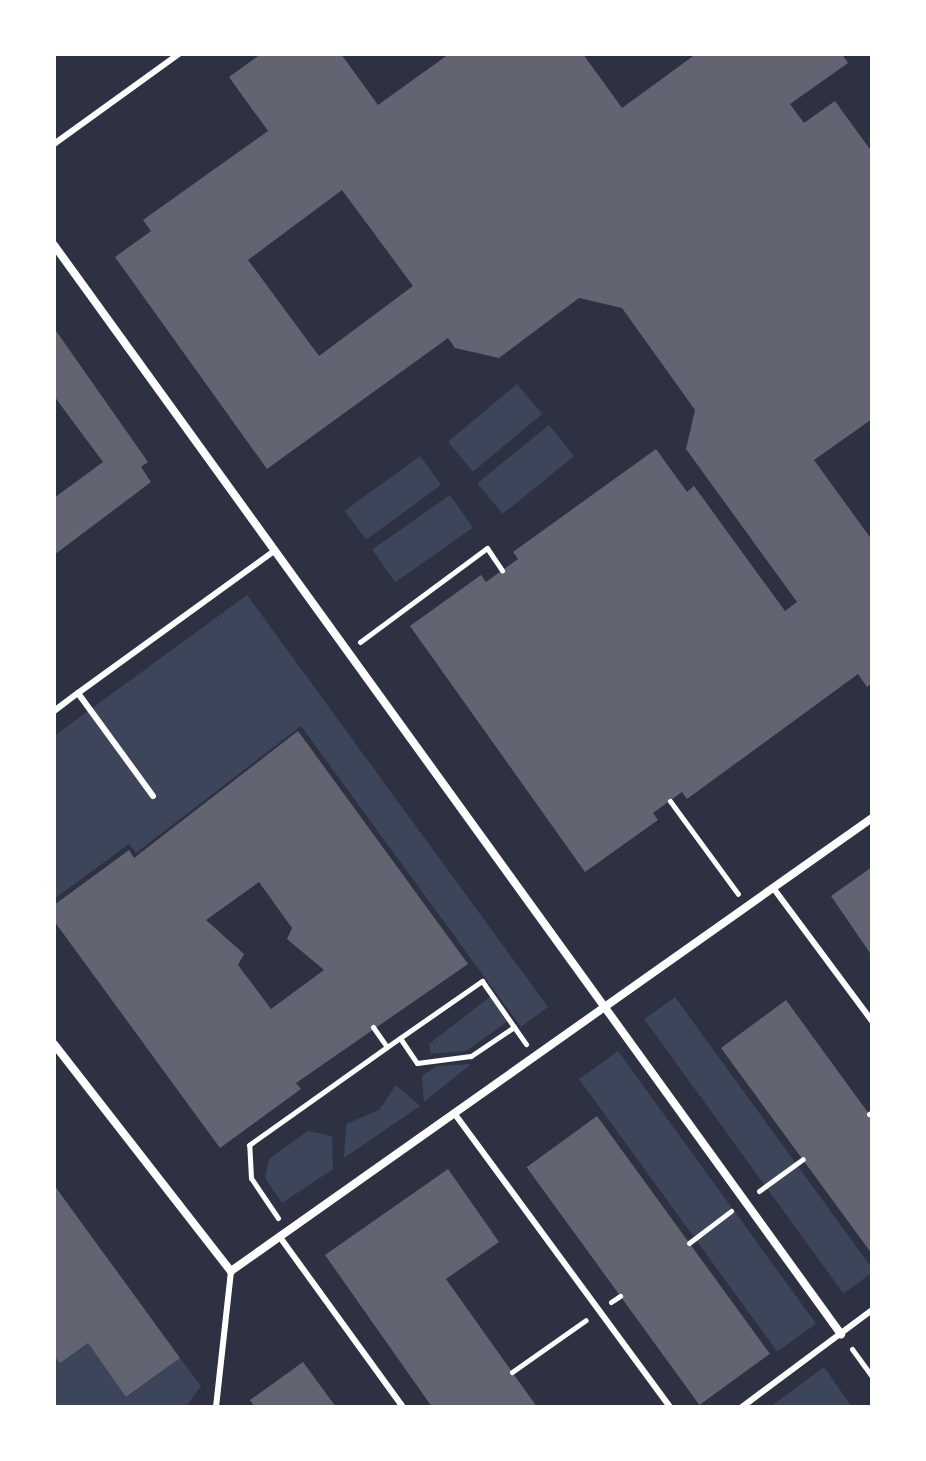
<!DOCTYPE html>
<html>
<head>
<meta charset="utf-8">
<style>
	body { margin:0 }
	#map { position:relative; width:926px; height:1461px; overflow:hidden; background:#2d3142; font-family:"Fira Sans Condensed",sans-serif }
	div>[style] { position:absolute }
	.green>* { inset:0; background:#3c4559; transform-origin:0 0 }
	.building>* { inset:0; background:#626471; transform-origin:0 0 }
	.path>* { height:5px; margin:-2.5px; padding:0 2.5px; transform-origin:2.5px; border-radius:2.5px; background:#fff }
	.service>* { height:6px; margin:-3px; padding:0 3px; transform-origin:3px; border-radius:3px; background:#fff }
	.minor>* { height:8px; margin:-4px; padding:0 4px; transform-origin:4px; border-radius:4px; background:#fff }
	span { translate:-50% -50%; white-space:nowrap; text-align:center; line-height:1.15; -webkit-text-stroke:8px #fff; paint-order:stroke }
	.frame { position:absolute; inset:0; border:56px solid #fff; pointer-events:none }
</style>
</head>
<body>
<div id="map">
	<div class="green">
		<i style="left:517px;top:384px;width:39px;height:90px;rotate:50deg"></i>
		<i style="left:549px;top:425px;width:40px;height:92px;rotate:51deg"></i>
		<i style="left:420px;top:456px;width:36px;height:93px;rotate:54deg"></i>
		<i style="left:450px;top:495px;width:40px;height:95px;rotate:55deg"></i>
		<i style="clip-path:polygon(247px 595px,548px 1007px,521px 1027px,301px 726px,136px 853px,129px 844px,54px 899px,54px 736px)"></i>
		<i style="clip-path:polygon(491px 996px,508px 1021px,466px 1051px,431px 1054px,429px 1044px)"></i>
		<i style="left:675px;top:997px;width:339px;height:38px;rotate:54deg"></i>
		<i style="left:618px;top:1051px;width:337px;height:48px;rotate:54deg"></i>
		<i style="clip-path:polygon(471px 1064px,424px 1102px,422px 1076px,436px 1066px)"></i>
		<i style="clip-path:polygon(396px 1085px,420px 1106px,344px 1158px,346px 1124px,379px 1110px)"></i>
		<i style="clip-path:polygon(308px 1131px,332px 1136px,333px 1169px,282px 1203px,265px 1178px,269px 1159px)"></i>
		<i style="clip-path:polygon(88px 1343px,127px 1397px,180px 1358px,201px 1386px,186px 1407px,54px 1407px,54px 1356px,60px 1363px)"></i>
		<i style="clip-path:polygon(824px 1367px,852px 1407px,770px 1407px)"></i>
	</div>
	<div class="building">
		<i style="clip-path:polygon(evenodd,261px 54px,341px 54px,378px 105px,449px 54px,583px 54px,622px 108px,696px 54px,842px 54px,848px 63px,790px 104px,804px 123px,835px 101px,872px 152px,872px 419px,814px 460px,872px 540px,872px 683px,867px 687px,858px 674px,687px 799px,682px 792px,653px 813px,658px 820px,585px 872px,410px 626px,481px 575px,486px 582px,518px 559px,513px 552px,656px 449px,687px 492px,694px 486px,785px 611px,797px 602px,686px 449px,695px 410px,622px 308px,579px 298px,499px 358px,455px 348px,448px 338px,267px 469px,115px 257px,151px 231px,143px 220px,268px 131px,229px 77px,261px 54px,342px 190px,413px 286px,319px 356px,248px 260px,342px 190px)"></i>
		<i style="clip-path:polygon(54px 328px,148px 462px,141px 467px,151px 482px,54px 555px,54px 498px,103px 462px,54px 396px)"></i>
		<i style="clip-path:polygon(evenodd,298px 731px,468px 964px,296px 1083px,301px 1089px,220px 1148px,54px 921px,54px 905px,129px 850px,134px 858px,298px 731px,259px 882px,292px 928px,287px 939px,324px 970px,271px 1009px,238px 965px,244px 954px,206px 920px,259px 882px)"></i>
		<i style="clip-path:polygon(872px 867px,872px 956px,831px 896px)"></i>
		<i style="clip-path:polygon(786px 1000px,872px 1118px,872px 1254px,721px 1048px)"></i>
		<i style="left:597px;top:1116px;width:294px;height:87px;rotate:54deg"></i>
		<i style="clip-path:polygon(448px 1169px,499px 1242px,446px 1279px,537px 1407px,432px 1407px,325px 1255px)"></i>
		<i style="clip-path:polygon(54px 1185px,180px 1358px,126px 1397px,88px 1343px,60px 1363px,54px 1356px)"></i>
		<i style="clip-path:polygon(303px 1362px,336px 1407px,255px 1407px,250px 1400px)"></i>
	</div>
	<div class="path">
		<i style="left:360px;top:642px;width:158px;rotate:-36.5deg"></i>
		<i style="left:487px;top:548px;width:27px;rotate:56deg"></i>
		<i style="left:670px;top:801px;width:115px;rotate:53.8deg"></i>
		<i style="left:373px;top:1027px;width:24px;rotate:55deg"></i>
		<i style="left:400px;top:1038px;width:30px;rotate:56deg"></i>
		<i style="left:417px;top:1063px;width:54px;rotate:-7.4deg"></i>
		<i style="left:471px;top:1056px;width:52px;rotate:-34deg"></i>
		<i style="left:869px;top:1114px;width:4px;rotate:-34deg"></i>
		<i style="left:759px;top:1191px;width:54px;rotate:-36deg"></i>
		<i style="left:278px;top:1218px;width:48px;rotate:-124deg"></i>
		<i style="left:251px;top:1178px;width:33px;rotate:-93deg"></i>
		<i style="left:249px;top:1145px;width:169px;rotate:-35.4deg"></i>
		<i style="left:387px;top:1047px;width:116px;rotate:-34.8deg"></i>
		<i style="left:482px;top:981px;width:77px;rotate:55.1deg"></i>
		<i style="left:689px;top:1243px;width:53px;rotate:-37.3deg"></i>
		<i style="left:611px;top:1302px;width:11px;rotate:-34deg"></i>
		<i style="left:852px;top:1349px;width:34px;rotate:54deg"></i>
		<i style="left:512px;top:1372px;width:90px;rotate:-35.1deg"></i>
	</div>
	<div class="service">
		<i style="left:54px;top:144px;width:154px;rotate:-35.8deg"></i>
		<i style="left:54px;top:711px;width:30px;rotate:-37deg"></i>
		<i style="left:153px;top:796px;width:127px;rotate:-126.1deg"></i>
		<i style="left:78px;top:693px;width:241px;rotate:-35.9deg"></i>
		<i style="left:774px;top:889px;width:164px;rotate:53.4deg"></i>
		<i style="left:457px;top:1117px;width:360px;rotate:53.7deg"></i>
		<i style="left:282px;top:1240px;width:206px;rotate:54.1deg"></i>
		<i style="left:216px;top:1407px;width:137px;rotate:-83.7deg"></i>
		<i style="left:742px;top:1407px;width:162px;rotate:-36.7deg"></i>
	</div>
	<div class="minor">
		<i style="left:54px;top:245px;width:1344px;rotate:54.15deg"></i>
		<i style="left:54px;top:1044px;width:288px;rotate:52.1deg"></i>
		<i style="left:231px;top:1271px;width:785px;rotate:-35.25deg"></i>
	</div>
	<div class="frame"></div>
</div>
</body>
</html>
